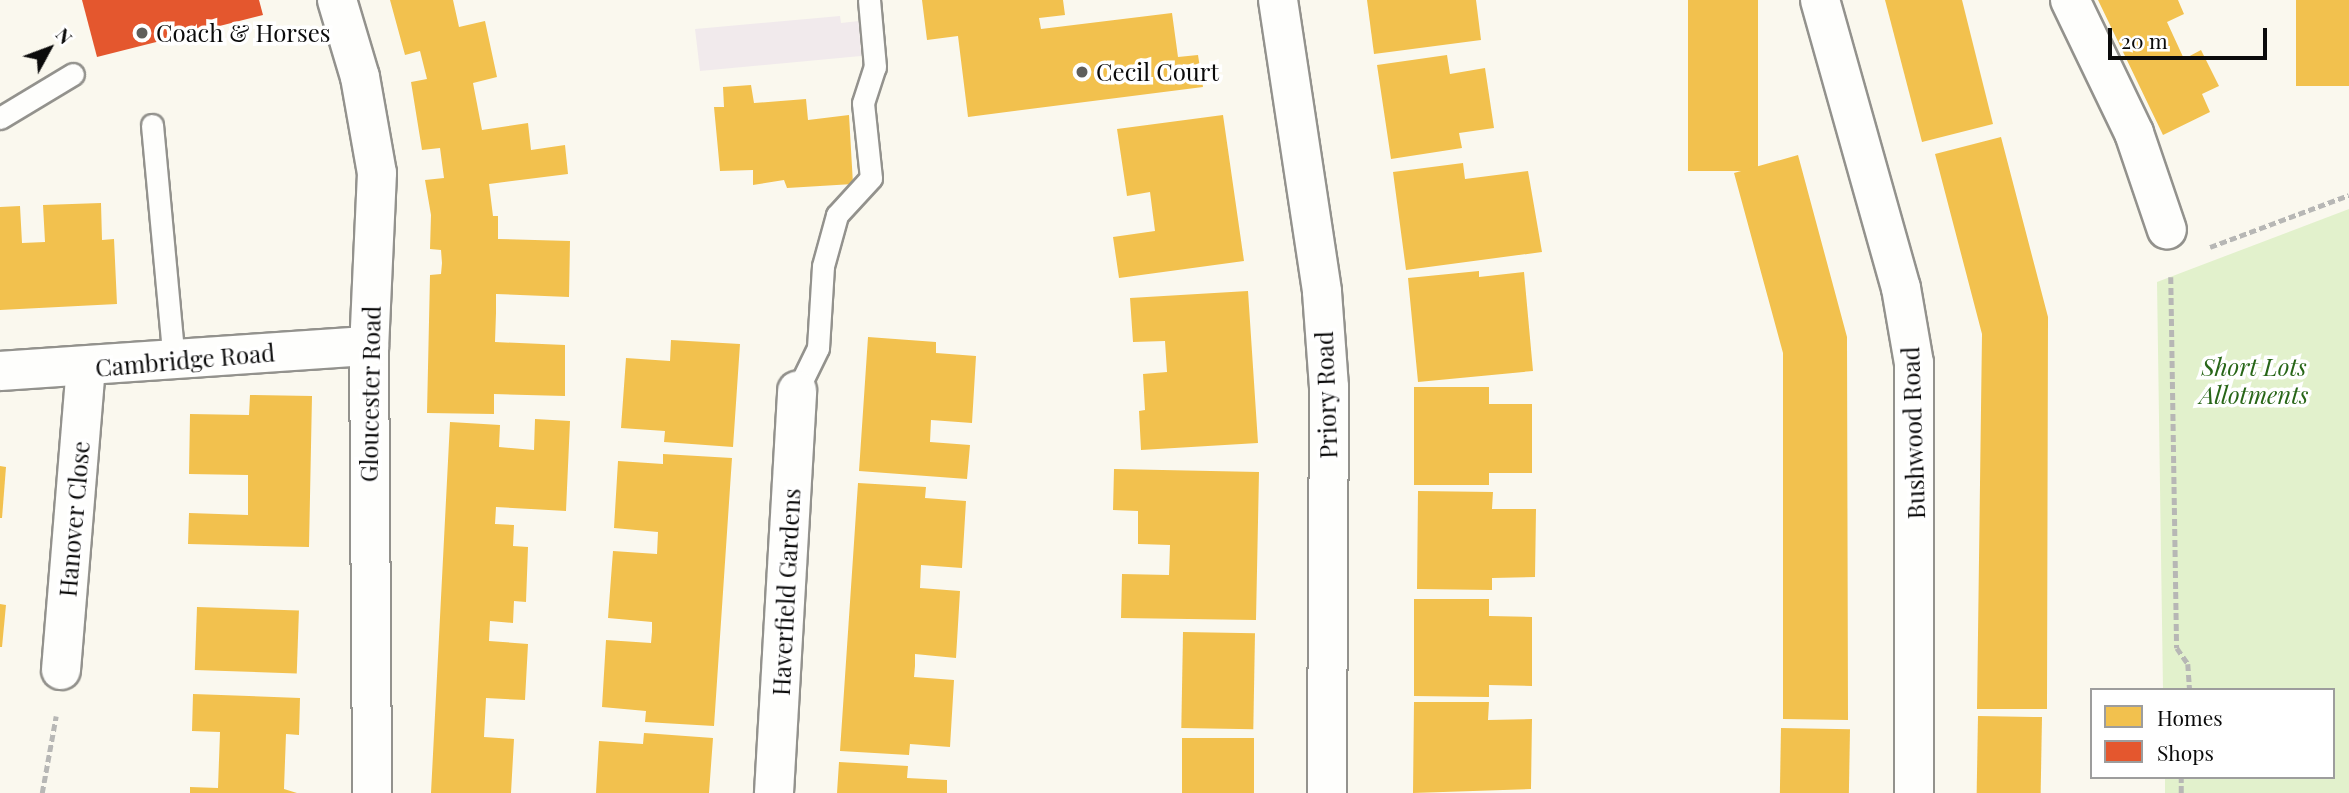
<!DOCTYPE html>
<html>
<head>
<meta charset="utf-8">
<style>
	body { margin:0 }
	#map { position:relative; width:2349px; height:793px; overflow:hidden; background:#faf8ee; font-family:"Playfair Display",serif }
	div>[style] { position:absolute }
	.industrial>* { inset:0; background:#f1eaec }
	.green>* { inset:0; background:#e2f1cc }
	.homes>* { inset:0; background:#f2c14e; transform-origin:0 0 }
	.shops>* { inset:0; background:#e4572e }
	.path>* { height:4.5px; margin-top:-2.25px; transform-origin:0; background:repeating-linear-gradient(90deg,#b7b7b5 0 7px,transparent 0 10.5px) }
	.roads { filter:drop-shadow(2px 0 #93928d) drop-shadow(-2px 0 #93928d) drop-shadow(0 2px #93928d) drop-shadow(0 -2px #93928d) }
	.service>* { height:21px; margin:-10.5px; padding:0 10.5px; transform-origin:10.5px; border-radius:10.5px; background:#fefefc }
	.minor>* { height:38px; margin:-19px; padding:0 19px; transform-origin:19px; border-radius:19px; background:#fefefc }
	.dots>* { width:19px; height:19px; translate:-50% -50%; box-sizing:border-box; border:4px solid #fff; border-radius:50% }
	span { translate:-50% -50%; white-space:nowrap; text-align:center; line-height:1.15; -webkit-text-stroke:7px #fff; paint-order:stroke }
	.poi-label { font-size:24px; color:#0b0b0b }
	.left { translate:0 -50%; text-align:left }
	.street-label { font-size:24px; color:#0b0b0b }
	.park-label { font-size:24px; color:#286618; font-style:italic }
	.legend { position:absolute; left:2090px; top:688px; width:245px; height:91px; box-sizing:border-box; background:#fff; border:2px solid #9d9d9d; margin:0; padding:9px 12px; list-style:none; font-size:21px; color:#0b0b0b }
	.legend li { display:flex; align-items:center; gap:14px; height:35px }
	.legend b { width:35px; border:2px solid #9d9d9d }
	.north { position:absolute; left:14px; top:14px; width:70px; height:70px; -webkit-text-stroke:5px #fff; paint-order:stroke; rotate:49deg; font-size:19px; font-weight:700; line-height:28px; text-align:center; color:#0b0b0b }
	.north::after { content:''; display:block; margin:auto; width:24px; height:32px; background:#0b0b0b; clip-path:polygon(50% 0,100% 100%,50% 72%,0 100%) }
	.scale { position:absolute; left:2108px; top:28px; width:159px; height:32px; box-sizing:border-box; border:4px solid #0b0b0b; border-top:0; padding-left:9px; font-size:21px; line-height:24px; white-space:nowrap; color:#0b0b0b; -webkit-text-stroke:5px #fff; paint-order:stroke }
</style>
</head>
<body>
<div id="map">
	<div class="industrial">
		<i style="clip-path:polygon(840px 16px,841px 23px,859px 21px,861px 56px,700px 71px,695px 29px)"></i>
	</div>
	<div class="green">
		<i style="clip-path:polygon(2349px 209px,2349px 793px,2165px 793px,2165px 777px,2333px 777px,2333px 690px,2163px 690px,2157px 282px)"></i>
	</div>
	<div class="homes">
		<i style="clip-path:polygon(390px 0,453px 0,459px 27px,485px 21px,497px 77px,473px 83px,482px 130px,528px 123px,531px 150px,565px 145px,568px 174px,489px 184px,493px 216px,498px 216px,498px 239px,570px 241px,569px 297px,496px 294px,496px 313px,495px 342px,565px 345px,565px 396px,494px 394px,494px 414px,427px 413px,430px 275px,441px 274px,442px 263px,441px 250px,430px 249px,431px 215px,425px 180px,444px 178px,440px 148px,422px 150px,411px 82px,427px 79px,420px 51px,405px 55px)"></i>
		<i style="clip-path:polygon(922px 0,1063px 0,1065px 15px,1039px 18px,1041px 29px,1172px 13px,1178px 57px,1198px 55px,1203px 87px,968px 117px,958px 36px,927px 40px)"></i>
		<i style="clip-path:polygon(1367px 0,1476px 0,1481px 40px,1374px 54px)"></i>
		<i style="left:1688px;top:0;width:70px;height:171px"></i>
		<i style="clip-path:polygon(1885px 0,1962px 0,1993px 124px,1922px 142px)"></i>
		<i style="clip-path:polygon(2098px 0,2178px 0,2184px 14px,2167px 22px,2184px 59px,2201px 50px,2219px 86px,2202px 94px,2210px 112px,2163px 135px)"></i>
		<i style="left:2296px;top:0;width:53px;height:86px"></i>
		<i style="clip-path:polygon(1447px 55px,1450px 74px,1485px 68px,1494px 128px,1459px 133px,1462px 148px,1391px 159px,1377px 65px)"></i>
		<i style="clip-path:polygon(751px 85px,754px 103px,806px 99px,808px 120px,849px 115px,853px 184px,787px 188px,784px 180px,753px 185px,753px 170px,720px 171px,714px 107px,724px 107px,723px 87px)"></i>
		<i style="clip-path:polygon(1223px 115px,1244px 261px,1119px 278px,1113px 237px,1155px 231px,1150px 192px,1127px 196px,1117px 129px)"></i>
		<i style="clip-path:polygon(2001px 137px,2048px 317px,2047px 709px,1977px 709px,1982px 334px,1935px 154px)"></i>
		<i style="clip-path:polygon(1798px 155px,1847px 337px,1848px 720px,1783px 719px,1783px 353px,1734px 173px)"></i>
		<i style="clip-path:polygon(1463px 163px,1465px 179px,1528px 171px,1542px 252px,1406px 270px,1393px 172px)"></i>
		<i style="clip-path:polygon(101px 203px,102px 240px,114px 239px,117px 304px,0 310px,0 207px,20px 206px,22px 243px,45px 242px,43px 205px)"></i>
		<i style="clip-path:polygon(1479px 271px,1479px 277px,1524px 272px,1533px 371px,1418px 382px,1408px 278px)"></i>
		<i style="clip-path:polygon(1248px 291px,1258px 443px,1141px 450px,1139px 411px,1145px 410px,1143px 374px,1167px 372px,1165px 341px,1133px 342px,1130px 298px)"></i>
		<i style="clip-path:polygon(868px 337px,936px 342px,936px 353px,976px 356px,972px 423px,931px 420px,930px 442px,970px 445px,967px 479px,859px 471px)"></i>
		<i style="clip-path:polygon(671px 340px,740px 344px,733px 447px,664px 442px,665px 431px,621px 428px,626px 358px,670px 361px)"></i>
		<i style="clip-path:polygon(1414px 387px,1489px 387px,1489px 404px,1532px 404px,1532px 473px,1489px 473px,1489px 485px,1414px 485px)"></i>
		<i style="clip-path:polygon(250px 395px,312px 396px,309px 547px,188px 544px,189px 513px,248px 515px,248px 475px,189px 474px,190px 414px,249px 415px)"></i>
		<i style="clip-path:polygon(535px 419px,570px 421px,566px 511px,496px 507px,495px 524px,514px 525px,513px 546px,528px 547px,526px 602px,514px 601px,513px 623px,490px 621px,489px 641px,528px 644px,525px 700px,486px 698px,484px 737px,514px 739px,511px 793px,431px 793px,450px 422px,500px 425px,499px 447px,534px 450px)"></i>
		<i style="clip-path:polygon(663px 454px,732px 458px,714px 726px,645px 722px,646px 711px,602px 707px,606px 640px,651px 643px,652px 632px,652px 622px,608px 618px,613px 551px,657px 554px,658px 532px,614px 528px,618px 461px,663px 464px)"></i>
		<i style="clip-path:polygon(0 466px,6px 467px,2px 518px,0 518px)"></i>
		<i style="clip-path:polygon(1114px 469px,1259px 472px,1256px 620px,1121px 618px,1122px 574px,1169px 575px,1170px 545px,1138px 544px,1138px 511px,1113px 510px)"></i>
		<i style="clip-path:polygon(858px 483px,926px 487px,925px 498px,966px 501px,962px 568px,921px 565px,920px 588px,960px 591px,956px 658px,915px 654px,915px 666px,914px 677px,954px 680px,950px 747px,910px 744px,909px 755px,840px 751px)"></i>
		<i style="clip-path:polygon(1418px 491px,1493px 492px,1492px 509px,1536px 509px,1535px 577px,1492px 578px,1492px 590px,1417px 589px)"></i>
		<i style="clip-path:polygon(1414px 599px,1489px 599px,1489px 616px,1532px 617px,1532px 686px,1489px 685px,1489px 697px,1414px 696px)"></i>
		<i style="clip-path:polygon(0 604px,6px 605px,2px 647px,0 647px)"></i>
		<i style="left:197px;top:607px;width:102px;height:63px;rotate:2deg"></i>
		<i style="left:1183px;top:632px;width:72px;height:96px;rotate:1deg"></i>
		<i style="clip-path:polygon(193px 694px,300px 698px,299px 735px,286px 734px,284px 789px,297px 793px,190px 793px,190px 787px,218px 788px,220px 732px,192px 731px)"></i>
		<i style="clip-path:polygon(1414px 702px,1489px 702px,1488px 720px,1532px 719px,1531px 789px,1413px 793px)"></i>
		<i style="left:1978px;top:716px;width:64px;height:77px;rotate:1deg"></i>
		<i style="left:1781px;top:728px;width:69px;height:65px;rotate:1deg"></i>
		<i style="clip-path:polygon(644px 733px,713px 738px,709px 793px,596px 793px,599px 741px,643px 744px)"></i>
		<i style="left:1182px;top:738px;width:72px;height:55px"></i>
		<i style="clip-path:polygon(839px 762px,908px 766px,907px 778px,947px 780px,947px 793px,837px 793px)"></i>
	</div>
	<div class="shops">
		<i style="clip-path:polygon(82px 0,259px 0,263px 15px,97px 57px)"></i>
	</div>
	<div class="path">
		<i style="left:2210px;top:247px;width:148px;rotate:-20.5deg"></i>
		<i style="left:2171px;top:277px;width:371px;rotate:89.1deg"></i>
		<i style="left:2177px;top:648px;width:19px;rotate:55deg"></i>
		<i style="left:2188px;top:664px;width:26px;rotate:86deg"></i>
		<i style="left:42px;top:793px;width:78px;rotate:-79.7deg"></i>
		<i style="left:2181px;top:793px;width:16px;rotate:-90deg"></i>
	</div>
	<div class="roads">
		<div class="service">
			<i style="left:0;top:118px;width:85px;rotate:-31.1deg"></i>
			<i style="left:152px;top:125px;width:237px;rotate:84.7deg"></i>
			<i style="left:797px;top:391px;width:48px;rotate:-64deg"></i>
			<i style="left:818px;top:348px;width:82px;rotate:-86.5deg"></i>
			<i style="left:823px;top:266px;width:53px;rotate:-74.6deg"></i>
			<i style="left:837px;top:215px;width:50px;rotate:-47.4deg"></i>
			<i style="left:871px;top:178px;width:75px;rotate:-96.1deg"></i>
			<i style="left:863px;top:103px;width:38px;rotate:-72deg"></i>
			<i style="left:875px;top:67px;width:67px;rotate:-95.1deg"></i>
		</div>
		<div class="minor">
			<i style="left:337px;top:0;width:80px;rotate:73.4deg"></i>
			<i style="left:360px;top:77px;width:97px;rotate:80deg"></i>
			<i style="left:377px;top:173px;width:173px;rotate:92.6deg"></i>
			<i style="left:369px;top:346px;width:447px;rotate:89.6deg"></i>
			<i style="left:1278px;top:0;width:295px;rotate:81.4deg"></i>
			<i style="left:1322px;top:292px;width:95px;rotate:85.8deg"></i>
			<i style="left:1329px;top:387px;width:406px;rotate:90.3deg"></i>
			<i style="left:1820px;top:0;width:299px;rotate:74.3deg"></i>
			<i style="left:1901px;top:288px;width:76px;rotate:80.2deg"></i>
			<i style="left:1914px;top:363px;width:430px;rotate:90deg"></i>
			<i style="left:2070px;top:0;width:148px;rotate:64.3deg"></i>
			<i style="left:2134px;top:133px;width:102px;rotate:71.2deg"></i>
			<i style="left:0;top:371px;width:370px;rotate:-3.9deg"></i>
			<i style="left:61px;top:670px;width:303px;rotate:-85.3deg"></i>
			<i style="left:774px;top:793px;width:403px;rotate:-86.7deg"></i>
		</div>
	</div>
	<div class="dots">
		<i style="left:142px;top:33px;background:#5f5e5a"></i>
		<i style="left:1082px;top:72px;background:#5f5e5a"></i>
	</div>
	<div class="poi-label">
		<span class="left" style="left:156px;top:33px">Coach &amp; Horses</span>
		<span class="left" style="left:1096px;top:72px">Cecil Court</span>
	</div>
	<div class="street-label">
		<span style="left:185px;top:360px;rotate:-5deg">Cambridge Road</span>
		<span style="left:370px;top:394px;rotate:-89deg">Gloucester Road</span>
		<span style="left:1326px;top:395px;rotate:-92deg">Priory Road</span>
		<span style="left:1913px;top:433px;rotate:-92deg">Bushwood Road</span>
		<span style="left:74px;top:519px;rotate:-85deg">Hanover Close</span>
		<span style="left:786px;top:592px;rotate:-87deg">Haverfield Gardens</span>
	</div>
	<div class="park-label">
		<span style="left:2254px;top:381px">Short Lots<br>Allotments</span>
	</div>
	<ul class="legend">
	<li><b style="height:19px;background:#f2c14e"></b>Homes</li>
	<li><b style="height:19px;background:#e4572e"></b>Shops</li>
	</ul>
	<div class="north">N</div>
	<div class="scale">20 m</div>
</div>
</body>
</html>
